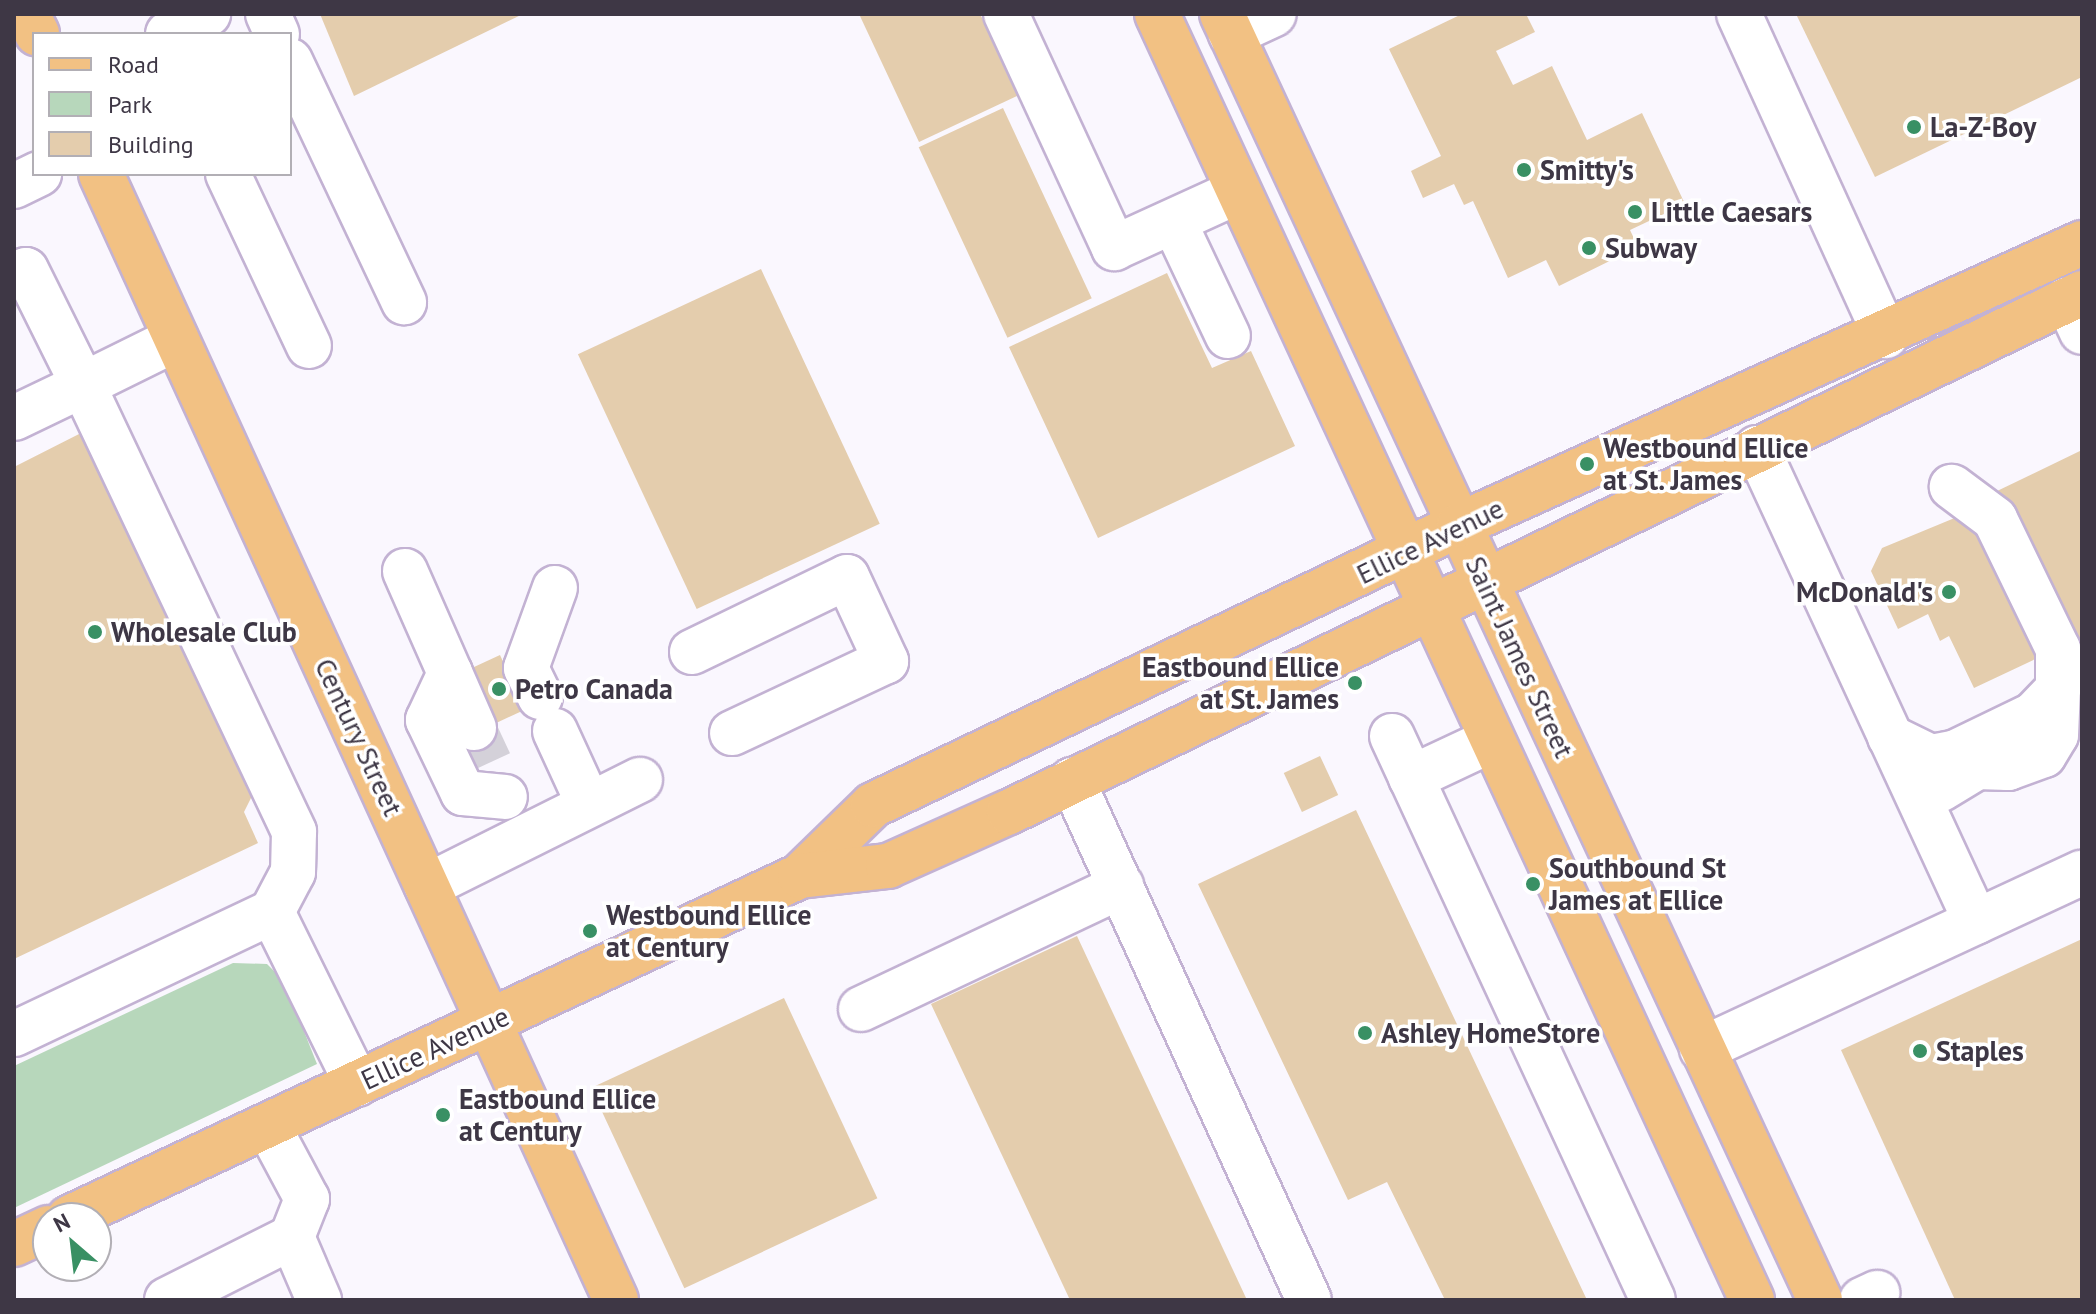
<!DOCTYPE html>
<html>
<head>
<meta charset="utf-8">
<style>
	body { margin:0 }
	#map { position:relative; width:2096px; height:1314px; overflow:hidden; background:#faf7fe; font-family:"PT Sans",sans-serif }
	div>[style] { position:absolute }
	.green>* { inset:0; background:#b7d7bb }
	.building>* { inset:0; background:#e4cdad; transform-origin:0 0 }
	.minor-tunnel>* { height:44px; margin-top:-22px; transform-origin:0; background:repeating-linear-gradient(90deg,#d4d1d9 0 44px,transparent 0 66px) }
	.roads { filter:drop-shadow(2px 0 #c3b2d3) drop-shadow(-2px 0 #c3b2d3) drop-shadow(0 2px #c3b2d3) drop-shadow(0 -2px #c3b2d3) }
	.minor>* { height:44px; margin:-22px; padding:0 22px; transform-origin:22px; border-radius:22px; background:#fff }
	.major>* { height:44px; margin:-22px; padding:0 22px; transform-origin:22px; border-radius:22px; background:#f2c183 }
	.dots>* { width:22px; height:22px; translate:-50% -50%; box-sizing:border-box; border:4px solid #fff; border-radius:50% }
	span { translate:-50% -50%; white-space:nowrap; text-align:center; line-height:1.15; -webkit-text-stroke:7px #fff; paint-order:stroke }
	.poi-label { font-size:28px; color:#3e3745; font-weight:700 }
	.left { translate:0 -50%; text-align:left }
	.right { translate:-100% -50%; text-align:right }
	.street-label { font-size:28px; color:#3e3745 }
	.frame { position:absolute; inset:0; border:16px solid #3e3745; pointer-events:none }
	.legend { position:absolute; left:32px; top:32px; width:260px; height:144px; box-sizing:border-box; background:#fff; border:2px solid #b2afb5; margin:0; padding:10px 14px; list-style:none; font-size:24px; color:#3e3745 }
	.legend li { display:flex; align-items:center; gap:16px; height:40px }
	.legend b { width:40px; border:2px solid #b2afb5 }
	.north { position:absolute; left:32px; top:1202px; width:80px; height:80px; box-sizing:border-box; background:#fff; border:2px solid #b2afb5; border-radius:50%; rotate:332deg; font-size:22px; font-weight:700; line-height:32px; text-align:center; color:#3e3745 }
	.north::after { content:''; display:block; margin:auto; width:28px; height:36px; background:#399064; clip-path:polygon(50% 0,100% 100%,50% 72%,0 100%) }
</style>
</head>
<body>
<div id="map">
	<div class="green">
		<i style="clip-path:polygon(233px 963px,267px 964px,284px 981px,317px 1064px,14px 1208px,14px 1066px)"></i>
	</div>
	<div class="building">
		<i style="clip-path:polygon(320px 14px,523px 14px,354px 96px)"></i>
		<i style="clip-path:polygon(859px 14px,980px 14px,1019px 95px,919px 142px)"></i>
		<i style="clip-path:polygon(1462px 14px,1526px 14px,1535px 32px,1496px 51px,1513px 85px,1552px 66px,1587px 140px,1642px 113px,1685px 204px,1630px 230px,1638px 247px,1559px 286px,1546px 260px,1508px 278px,1473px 201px,1464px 205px,1454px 184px,1423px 198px,1411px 171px,1441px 156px,1389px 49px)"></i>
		<i style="clip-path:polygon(1796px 14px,2082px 14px,2082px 77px,1875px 177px)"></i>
		<i style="left:1003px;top:108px;width:210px;height:93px;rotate:65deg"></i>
		<i style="left:761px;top:269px;width:281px;height:202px;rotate:65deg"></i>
		<i style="clip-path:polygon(1167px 273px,1212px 368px,1251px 351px,1295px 446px,1098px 538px,1009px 347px)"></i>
		<i style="clip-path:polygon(83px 432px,252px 796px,244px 812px,258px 843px,14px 959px,14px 467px)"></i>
		<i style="clip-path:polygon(2082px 450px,2082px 676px,1995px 492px)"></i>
		<i style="clip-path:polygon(1957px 517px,1970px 523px,2046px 654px,1974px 688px,1949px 636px,1940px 641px,1928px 614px,1898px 629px,1871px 571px,1882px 548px)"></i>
		<i style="left:500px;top:655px;width:60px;height:31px;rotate:65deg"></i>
		<i style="left:1320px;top:756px;width:43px;height:40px;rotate:65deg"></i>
		<i style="clip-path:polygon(1356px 810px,1587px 1300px,1445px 1300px,1387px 1182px,1348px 1200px,1198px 884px)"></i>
		<i style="clip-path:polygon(1077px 936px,1247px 1300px,1070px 1300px,931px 1004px)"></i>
		<i style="clip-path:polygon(2082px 939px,2082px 1300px,1955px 1300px,1841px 1050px)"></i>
		<i style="left:784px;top:998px;width:221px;height:213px;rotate:65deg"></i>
	</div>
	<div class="minor-tunnel">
		<i style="left:474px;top:728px;width:38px;rotate:65deg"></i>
	</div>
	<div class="roads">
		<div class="minor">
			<i style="left:268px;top:14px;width:22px;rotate:66deg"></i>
			<i style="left:1006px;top:14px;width:258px;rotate:65.2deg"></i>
			<i style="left:1114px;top:248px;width:135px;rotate:-24.5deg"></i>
			<i style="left:1739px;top:14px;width:354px;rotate:65.5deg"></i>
			<i style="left:168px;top:34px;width:45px;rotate:-26.6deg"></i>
			<i style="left:1231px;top:34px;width:47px;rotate:-24.9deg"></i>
			<i style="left:290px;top:61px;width:267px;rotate:64.7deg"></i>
			<i style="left:228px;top:174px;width:190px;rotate:64.8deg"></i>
			<i style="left:14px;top:186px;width:28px;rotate:-26deg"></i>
			<i style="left:1174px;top:222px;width:126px;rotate:64.7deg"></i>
			<i style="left:14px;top:276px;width:13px;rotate:-27deg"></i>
			<i style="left:26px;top:270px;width:128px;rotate:63.6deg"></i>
			<i style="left:83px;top:385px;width:76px;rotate:154.4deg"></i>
			<i style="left:2067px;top:300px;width:35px;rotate:65deg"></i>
			<i style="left:176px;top:339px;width:104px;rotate:153.7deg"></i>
			<i style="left:83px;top:385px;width:494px;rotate:64.7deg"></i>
			<i style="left:294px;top:832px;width:40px;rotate:91.4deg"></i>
			<i style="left:293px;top:872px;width:45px;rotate:117.7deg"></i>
			<i style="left:1757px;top:448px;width:522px;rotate:65.2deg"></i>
			<i style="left:405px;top:571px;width:111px;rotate:66.2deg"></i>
			<i style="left:450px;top:673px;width:52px;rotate:115.1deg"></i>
			<i style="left:428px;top:720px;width:81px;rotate:64.4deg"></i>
			<i style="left:463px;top:793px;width:42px;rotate:5.4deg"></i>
			<i style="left:692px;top:652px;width:172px;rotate:-25.8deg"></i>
			<i style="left:847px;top:577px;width:93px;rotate:65.1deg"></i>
			<i style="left:886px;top:661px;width:170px;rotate:154.9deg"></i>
			<i style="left:450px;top:673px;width:60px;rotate:66.4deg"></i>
			<i style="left:540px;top:697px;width:32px;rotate:-116deg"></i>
			<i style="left:526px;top:668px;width:85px;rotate:-70.1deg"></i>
			<i style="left:555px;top:731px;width:81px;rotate:65.3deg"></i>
			<i style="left:1392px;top:736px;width:621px;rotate:65.17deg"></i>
			<i style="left:1890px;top:737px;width:46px;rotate:26deg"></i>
			<i style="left:1931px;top:757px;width:25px;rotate:-11deg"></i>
			<i style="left:1956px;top:752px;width:85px;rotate:-25.7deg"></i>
			<i style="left:2033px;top:715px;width:36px;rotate:-46deg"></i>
			<i style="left:2058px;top:689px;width:40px;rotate:-90deg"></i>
			<i style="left:2058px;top:649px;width:144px;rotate:-115.9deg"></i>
			<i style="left:1995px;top:519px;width:54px;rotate:-143.3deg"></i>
			<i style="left:1411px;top:778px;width:85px;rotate:-25.1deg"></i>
			<i style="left:1072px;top:780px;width:571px;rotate:65.5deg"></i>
			<i style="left:1941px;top:789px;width:42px;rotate:-31.4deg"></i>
			<i style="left:1977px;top:767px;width:31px;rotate:2deg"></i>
			<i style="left:2008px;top:768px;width:38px;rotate:-20deg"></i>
			<i style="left:2044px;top:755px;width:23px;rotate:-59deg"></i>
			<i style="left:2056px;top:735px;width:46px;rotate:-87.5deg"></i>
			<i style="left:427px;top:886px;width:238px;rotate:-26.5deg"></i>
			<i style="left:861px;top:1009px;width:288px;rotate:-25.3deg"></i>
			<i style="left:14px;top:1034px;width:285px;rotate:-25.3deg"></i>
			<i style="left:272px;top:912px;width:192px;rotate:63.7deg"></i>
			<i style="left:1702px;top:1049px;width:419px;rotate:-24.9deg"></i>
			<i style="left:292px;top:1237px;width:69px;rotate:66.8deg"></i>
			<i style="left:167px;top:1300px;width:140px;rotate:-26.7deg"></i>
			<i style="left:292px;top:1237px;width:41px;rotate:-68.5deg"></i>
			<i style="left:307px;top:1199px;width:83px;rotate:-118.1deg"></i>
			<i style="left:1862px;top:1300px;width:17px;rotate:-25deg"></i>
		</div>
		<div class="major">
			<i style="left:27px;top:14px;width:22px;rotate:63deg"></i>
			<i style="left:1157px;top:14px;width:1417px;rotate:65.17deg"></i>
			<i style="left:1222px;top:14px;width:1418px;rotate:65.06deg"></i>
			<i style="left:101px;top:174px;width:1238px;rotate:65.42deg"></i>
			<i style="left:800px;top:876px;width:102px;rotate:-44.2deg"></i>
			<i style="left:873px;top:805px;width:649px;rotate:-25.54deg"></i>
			<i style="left:1459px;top:525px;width:684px;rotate:-24.35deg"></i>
			<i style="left:69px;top:1218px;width:807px;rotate:-25.07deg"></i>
			<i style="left:800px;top:876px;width:89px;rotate:-6.5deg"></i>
			<i style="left:888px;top:866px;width:133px;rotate:-24.1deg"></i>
			<i style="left:1009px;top:812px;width:1192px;rotate:-25.81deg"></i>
			<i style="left:14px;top:1244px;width:38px;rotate:-25deg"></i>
		</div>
	</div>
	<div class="dots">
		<i style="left:1914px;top:127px;background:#399064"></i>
		<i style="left:1524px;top:170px;background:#399064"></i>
		<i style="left:1635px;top:212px;background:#399064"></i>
		<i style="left:1589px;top:248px;background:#399064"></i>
		<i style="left:1587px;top:464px;background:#399064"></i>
		<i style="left:1949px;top:592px;background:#399064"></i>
		<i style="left:95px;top:632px;background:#399064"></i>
		<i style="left:1355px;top:683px;background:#399064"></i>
		<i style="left:499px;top:689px;background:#399064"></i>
		<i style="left:1533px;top:884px;background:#399064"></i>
		<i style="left:590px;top:931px;background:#399064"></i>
		<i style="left:1365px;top:1033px;background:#399064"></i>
		<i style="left:1920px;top:1051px;background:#399064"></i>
		<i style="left:443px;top:1115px;background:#399064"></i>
	</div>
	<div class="poi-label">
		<span class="left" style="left:1930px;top:127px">La-Z-Boy</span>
		<span class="left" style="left:1540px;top:170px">Smitty's</span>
		<span class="left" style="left:1651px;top:212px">Little Caesars</span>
		<span class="left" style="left:1605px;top:248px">Subway</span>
		<span class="left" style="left:1603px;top:464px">Westbound Ellice<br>at St. James</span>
		<span class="right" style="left:1933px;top:592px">McDonald's</span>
		<span class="left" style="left:111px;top:632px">Wholesale Club</span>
		<span class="right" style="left:1339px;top:683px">Eastbound Ellice<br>at St. James</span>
		<span class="left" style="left:515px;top:689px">Petro Canada</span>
		<span class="left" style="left:1549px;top:884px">Southbound St<br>James at Ellice</span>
		<span class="left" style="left:606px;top:931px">Westbound Ellice<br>at Century</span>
		<span class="left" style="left:1381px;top:1033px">Ashley HomeStore</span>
		<span class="left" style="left:1936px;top:1051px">Staples</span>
		<span class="left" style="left:459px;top:1115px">Eastbound Ellice<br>at Century</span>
	</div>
	<div class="street-label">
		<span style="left:1430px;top:541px;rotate:-26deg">Ellice Avenue</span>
		<span style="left:1520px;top:657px;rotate:65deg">Saint James Street</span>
		<span style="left:359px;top:737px;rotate:65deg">Century Street</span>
		<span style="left:435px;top:1048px;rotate:-25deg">Ellice Avenue</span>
	</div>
	<div class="frame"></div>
	<ul class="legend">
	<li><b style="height:10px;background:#f2c183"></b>Road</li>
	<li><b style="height:22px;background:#b7d7bb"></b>Park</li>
	<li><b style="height:22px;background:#e4cdad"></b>Building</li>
	</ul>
	<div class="north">N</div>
</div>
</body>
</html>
